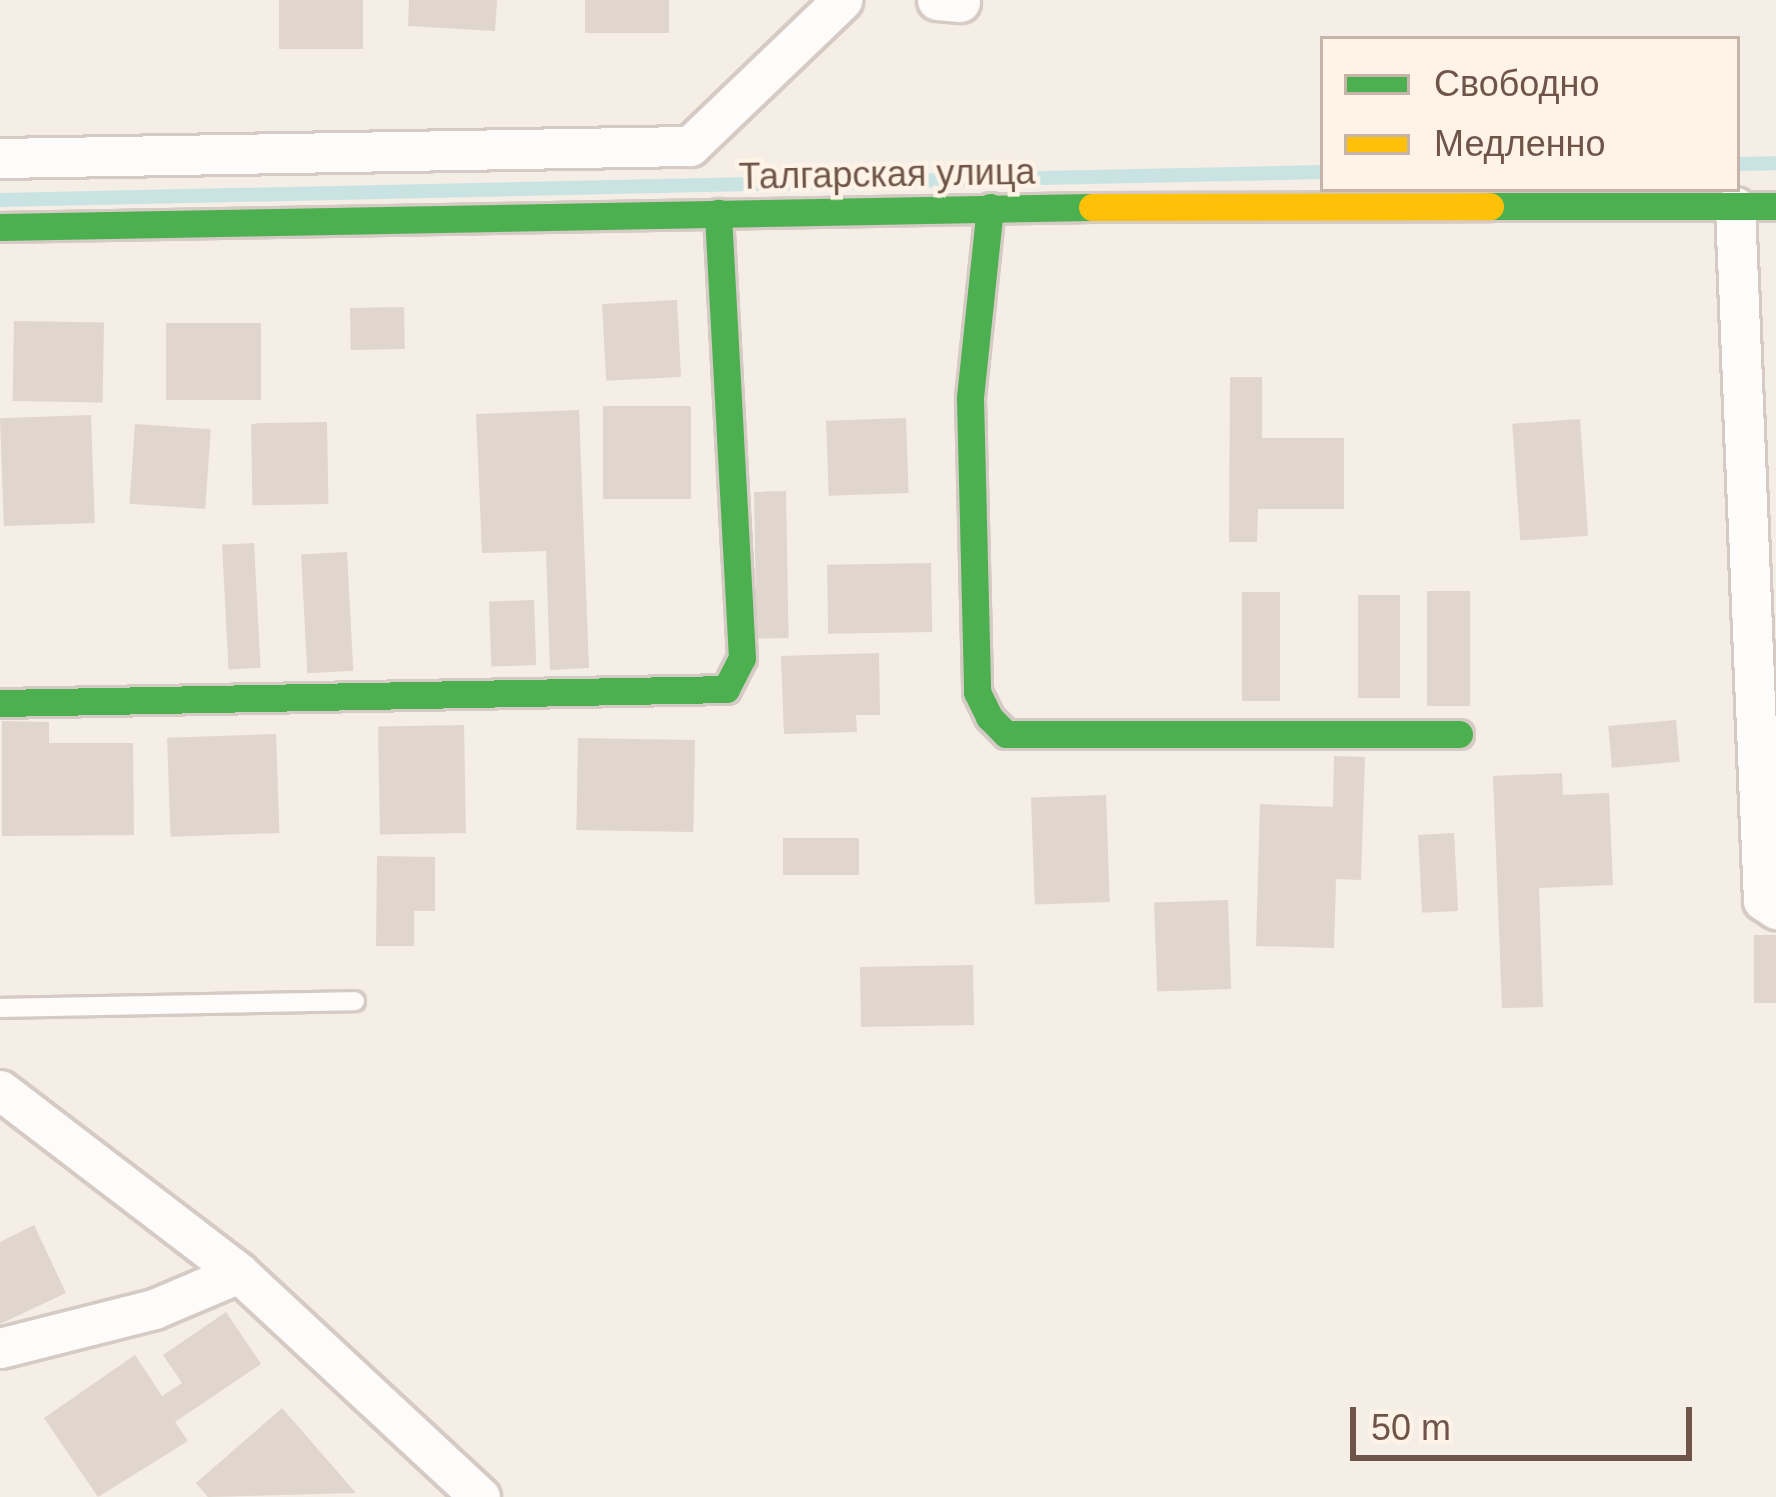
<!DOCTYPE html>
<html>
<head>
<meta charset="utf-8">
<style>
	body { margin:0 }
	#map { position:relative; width:1776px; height:1497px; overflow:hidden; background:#f4eee6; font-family:Arial,sans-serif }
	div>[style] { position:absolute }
	.stream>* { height:14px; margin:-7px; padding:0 7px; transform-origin:7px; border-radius:7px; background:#c9e3e3 }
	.building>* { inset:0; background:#e0d6ce; transform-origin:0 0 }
	.roads { filter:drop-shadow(3px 0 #d5cbc4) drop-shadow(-3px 0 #d5cbc4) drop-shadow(0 3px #d5cbc4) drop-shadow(0 -3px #d5cbc4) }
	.lane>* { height:18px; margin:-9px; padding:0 9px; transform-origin:9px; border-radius:9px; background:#fdfcfb }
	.street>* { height:39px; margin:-19.5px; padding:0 19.5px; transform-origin:19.5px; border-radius:19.5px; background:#fdfcfb }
	.fast>* { height:27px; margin:-13.5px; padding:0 13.5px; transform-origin:13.5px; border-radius:13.5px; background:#4caf50 }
	.slow>* { height:27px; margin:-13.5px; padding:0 13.5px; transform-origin:13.5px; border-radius:13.5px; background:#ffc107 }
	span { translate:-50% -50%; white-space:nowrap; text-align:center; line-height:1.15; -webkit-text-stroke:9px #fef3e6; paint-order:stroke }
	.street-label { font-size:36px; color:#6f5549 }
	.legend { position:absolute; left:1320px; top:36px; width:420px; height:156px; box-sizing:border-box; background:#fef3e6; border:3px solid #c5b4a7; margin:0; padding:15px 21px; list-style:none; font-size:36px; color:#6f5549 }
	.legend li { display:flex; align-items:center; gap:24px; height:60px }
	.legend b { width:60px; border:3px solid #c5b4a7 }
	.scale { position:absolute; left:1350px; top:1407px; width:342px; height:54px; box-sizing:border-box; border:6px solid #6f5549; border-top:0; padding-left:15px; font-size:36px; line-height:42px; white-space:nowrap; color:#6f5549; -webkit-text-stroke:9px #fef3e6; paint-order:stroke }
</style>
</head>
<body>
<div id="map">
	<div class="stream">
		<i style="left:1737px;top:164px;width:39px;rotate:-1deg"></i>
		<i style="left:0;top:200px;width:1323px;rotate:-1.21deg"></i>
	</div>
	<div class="building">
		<i style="left:279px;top:0;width:84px;height:49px"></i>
		<i style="clip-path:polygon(409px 0,497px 0,495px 31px,408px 26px)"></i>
		<i style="left:585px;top:0;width:84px;height:33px"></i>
		<i style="left:677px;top:300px;width:77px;height:75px;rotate:87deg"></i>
		<i style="left:404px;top:307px;width:42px;height:54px;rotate:89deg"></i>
		<i style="left:14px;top:321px;width:90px;height:80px;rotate:1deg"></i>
		<i style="left:261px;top:323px;width:77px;height:95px;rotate:90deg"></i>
		<i style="clip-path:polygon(1230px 377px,1262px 377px,1262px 438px,1344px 438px,1344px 509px,1258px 509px,1257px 542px,1229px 542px)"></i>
		<i style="left:603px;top:406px;width:88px;height:93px"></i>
		<i style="clip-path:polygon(579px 410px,589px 668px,550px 670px,546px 551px,482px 553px,476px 414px)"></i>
		<i style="left:91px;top:415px;width:108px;height:91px;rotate:88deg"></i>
		<i style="left:906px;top:418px;width:75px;height:80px;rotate:88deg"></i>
		<i style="left:1580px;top:419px;width:117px;height:68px;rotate:86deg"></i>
		<i style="left:327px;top:422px;width:82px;height:76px;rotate:89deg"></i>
		<i style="left:135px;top:424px;width:76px;height:80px;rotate:4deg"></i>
		<i style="left:786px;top:491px;width:147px;height:32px;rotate:89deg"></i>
		<i style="left:254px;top:543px;width:125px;height:32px;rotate:87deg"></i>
		<i style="left:347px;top:552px;width:119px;height:46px;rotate:87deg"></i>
		<i style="left:931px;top:563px;width:69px;height:104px;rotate:89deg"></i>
		<i style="left:1427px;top:591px;width:43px;height:115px"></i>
		<i style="left:1242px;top:592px;width:38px;height:109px"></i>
		<i style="left:1358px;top:595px;width:42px;height:103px"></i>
		<i style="left:534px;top:600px;width:65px;height:45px;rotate:88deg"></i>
		<i style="clip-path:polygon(879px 653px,880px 715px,856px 715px,857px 732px,784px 734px,781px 656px)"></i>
		<i style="left:1676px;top:720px;width:42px;height:68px;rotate:85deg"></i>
		<i style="clip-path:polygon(2px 721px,49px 722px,49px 743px,133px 743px,134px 835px,2px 836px)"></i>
		<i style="left:464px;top:725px;width:108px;height:86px;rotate:89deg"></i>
		<i style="left:276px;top:734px;width:99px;height:109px;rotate:88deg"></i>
		<i style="left:578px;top:738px;width:117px;height:92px;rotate:1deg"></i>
		<i style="clip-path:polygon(1334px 756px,1365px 757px,1361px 880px,1336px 879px,1334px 948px,1256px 946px,1260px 804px,1333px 807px)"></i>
		<i style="clip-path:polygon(1562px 773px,1563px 795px,1609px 793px,1613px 885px,1539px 888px,1543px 1007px,1502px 1008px,1493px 776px)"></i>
		<i style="left:1106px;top:795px;width:107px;height:75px;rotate:88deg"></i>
		<i style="left:1454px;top:833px;width:78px;height:36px;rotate:87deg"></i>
		<i style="left:783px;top:838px;width:76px;height:37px"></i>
		<i style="clip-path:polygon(377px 856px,435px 857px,435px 911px,414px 911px,414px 946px,376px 946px)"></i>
		<i style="left:1228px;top:900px;width:89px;height:74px;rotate:88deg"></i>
		<i style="left:1776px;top:935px;width:68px;height:22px;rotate:90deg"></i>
		<i style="left:973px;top:965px;width:60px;height:113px;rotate:89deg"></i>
		<i style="clip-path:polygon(34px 1225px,66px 1293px,0 1324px,0 1242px)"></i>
		<i style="clip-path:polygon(226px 1312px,261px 1364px,175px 1422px,188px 1441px,98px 1497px,44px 1418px,135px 1355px,162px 1396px,182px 1383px,163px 1355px)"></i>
		<i style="clip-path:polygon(282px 1408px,356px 1493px,208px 1497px,196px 1483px)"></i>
	</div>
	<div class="roads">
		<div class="lane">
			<i style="left:0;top:1008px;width:355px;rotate:-1.1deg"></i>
		</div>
		<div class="street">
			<i style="left:937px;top:0;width:23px;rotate:5deg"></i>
			<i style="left:0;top:158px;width:690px;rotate:-1deg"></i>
			<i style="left:690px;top:146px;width:211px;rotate:-43.8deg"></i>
			<i style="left:1735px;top:207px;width:694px;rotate:87.69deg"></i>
			<i style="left:1763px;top:900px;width:16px;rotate:35deg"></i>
			<i style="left:0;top:1090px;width:301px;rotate:37.4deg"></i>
			<i style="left:239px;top:1273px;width:329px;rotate:42.9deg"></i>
			<i style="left:0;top:1348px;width:159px;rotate:-14.2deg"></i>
			<i style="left:154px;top:1309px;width:92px;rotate:-23deg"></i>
		</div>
		<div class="fast">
			<i style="left:1490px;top:206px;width:286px"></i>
			<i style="left:990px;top:207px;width:192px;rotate:96deg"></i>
			<i style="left:970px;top:398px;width:294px;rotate:88.6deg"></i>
			<i style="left:977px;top:692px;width:28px;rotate:64deg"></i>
			<i style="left:989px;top:717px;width:24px;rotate:45deg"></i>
			<i style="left:1006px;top:734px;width:453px"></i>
			<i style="left:0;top:227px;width:1092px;rotate:-1.05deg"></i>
			<i style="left:0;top:703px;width:726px;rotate:-1.1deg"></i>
			<i style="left:726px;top:689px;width:35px;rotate:-63deg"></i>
			<i style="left:742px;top:658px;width:446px;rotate:-93.1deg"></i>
		</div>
		<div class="slow">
			<i style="left:1092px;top:207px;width:398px;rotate:-0.1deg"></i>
		</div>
	</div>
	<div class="street-label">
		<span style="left:887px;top:174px;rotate:-1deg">Талгарская улица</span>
	</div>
	<ul class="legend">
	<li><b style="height:15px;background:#4caf50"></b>Свободно</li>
	<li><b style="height:15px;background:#ffc107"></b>Медленно</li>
	</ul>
	<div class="scale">50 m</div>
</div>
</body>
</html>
